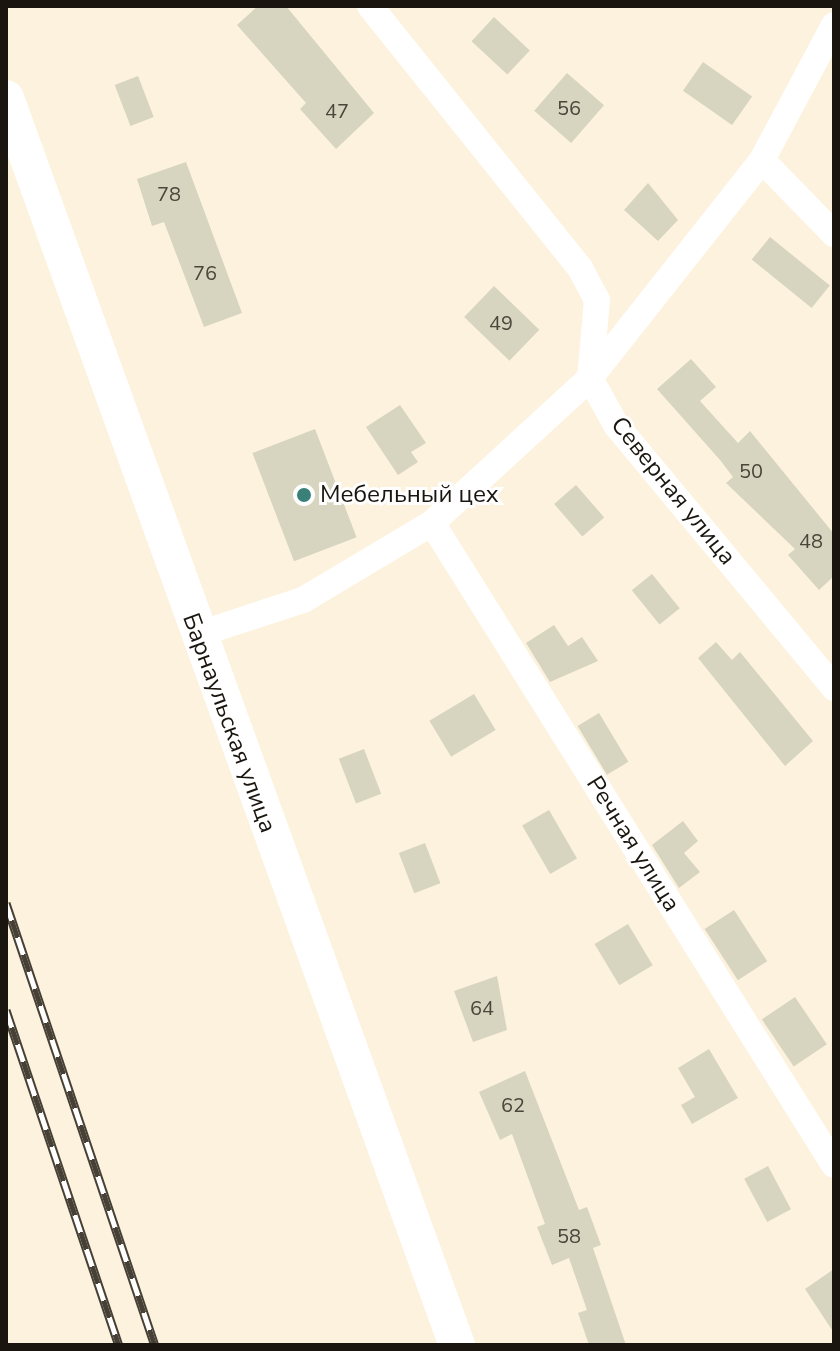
<!DOCTYPE html>
<html>
<head>
<meta charset="utf-8">
<style>
	body { margin:0 }
	#map { position:relative; width:840px; height:1351px; overflow:hidden; background:#fdf2dd; font-family:"Nunito Sans",sans-serif }
	div>[style] { position:absolute }
	.building>* { inset:0; background:#d7d5bf; transform-origin:0 0 }
	.street>* { height:26px; margin:-13px; padding:0 13px; transform-origin:13px; border-radius:13px; background:#fff }
	.secondary>* { height:36px; margin:-18px; padding:0 18px; transform-origin:18px; border-radius:18px; background:#fff }
	.rail>* { height:9px; margin-top:-4.5px; transform-origin:0; background:repeating-linear-gradient(90deg,#fff 0 18px,#464037 0 36px); box-sizing:border-box; border-block:2px solid #464037 }
	.dots>* { width:22px; height:22px; translate:-50% -50%; box-sizing:border-box; border:4px solid #fff; border-radius:50% }
	span { translate:-50% -50%; white-space:nowrap; text-align:center; line-height:1.15; -webkit-text-stroke:6px #fff; paint-order:stroke }
	.number-label { font-size:20px; color:#49463b }
	.number-label span { -webkit-text-stroke-width:0 }
	.street-label { font-size:24px; color:#1a160f }
	.poi-label { font-size:24px; color:#1a160f }
	.left { translate:0 -50%; text-align:left }
	.frame { position:absolute; inset:0; border:8px solid #1a160f; pointer-events:none }
</style>
</head>
<body>
<div id="map">
	<div class="building">
		<i style="clip-path:polygon(258px 6px,286px 6px,374px 113px,336px 149px,300px 109px,306px 103px,237px 25px)"></i>
		<i style="left:494px;top:17px;width:49px;height:33px;rotate:43deg"></i>
		<i style="left:703px;top:62px;width:60px;height:35px;rotate:35deg"></i>
		<i style="left:567px;top:73px;width:49px;height:50px;rotate:41deg"></i>
		<i style="left:138px;top:76px;width:44px;height:25px;rotate:69deg"></i>
		<i style="clip-path:polygon(186px 162px,242px 313px,204px 327px,164px 222px,152px 226px,137px 179px)"></i>
		<i style="clip-path:polygon(648px 183px,678px 220px,658px 241px,624px 210px)"></i>
		<i style="left:770px;top:237px;width:77px;height:29px;rotate:39deg"></i>
		<i style="left:494px;top:286px;width:63px;height:43px;rotate:44deg"></i>
		<i style="clip-path:polygon(691px 359px,716px 387px,700px 401px,738px 443px,750px 431px,834px 534px,834px 576px,819px 590px,788px 555px,795px 549px,726px 483px,733px 477px,720px 460px,657px 389px)"></i>
		<i style="clip-path:polygon(400px 405px,426px 443px,411px 452px,418px 462px,398px 475px,366px 427px)"></i>
		<i style="left:315px;top:429px;width:116px;height:67px;rotate:69deg"></i>
		<i style="left:576px;top:485px;width:43px;height:29px;rotate:49deg"></i>
		<i style="left:652px;top:574px;width:44px;height:26px;rotate:51deg"></i>
		<i style="clip-path:polygon(554px 625px,568px 646px,582px 637px,598px 661px,550px 682px,526px 643px)"></i>
		<i style="clip-path:polygon(716px 642px,732px 660px,740px 652px,813px 741px,785px 766px,698px 658px)"></i>
		<i style="left:474px;top:694px;width:42px;height:52px;rotate:59deg"></i>
		<i style="left:599px;top:713px;width:57px;height:25px;rotate:59deg"></i>
		<i style="left:364px;top:749px;width:48px;height:27px;rotate:69deg"></i>
		<i style="left:549px;top:810px;width:56px;height:31px;rotate:60deg"></i>
		<i style="clip-path:polygon(683px 821px,698px 841px,684px 853px,700px 872px,679px 888px,652px 845px)"></i>
		<i style="left:425px;top:843px;width:43px;height:28px;rotate:69deg"></i>
		<i style="left:734px;top:910px;width:61px;height:35px;rotate:57deg"></i>
		<i style="left:628px;top:924px;width:48px;height:39px;rotate:59deg"></i>
		<i style="clip-path:polygon(497px 976px,507px 1030px,473px 1042px,454px 991px)"></i>
		<i style="left:795px;top:997px;width:57px;height:40px;rotate:56deg"></i>
		<i style="clip-path:polygon(709px 1049px,738px 1098px,692px 1124px,681px 1105px,695px 1097px,678px 1068px)"></i>
		<i style="clip-path:polygon(525px 1071px,579px 1210px,587px 1207px,601px 1245px,593px 1248px,626px 1345px,589px 1345px,578px 1313px,587px 1310px,569px 1258px,552px 1265px,537px 1227px,545px 1224px,512px 1134px,500px 1140px,479px 1092px)"></i>
		<i style="left:768px;top:1166px;width:49px;height:27px;rotate:62deg"></i>
		<i style="clip-path:polygon(834px 1269px,834px 1333px,805px 1289px)"></i>
	</div>
	<div class="street">
		<i style="left:370px;top:6px;width:336px;rotate:51.3deg"></i>
		<i style="left:580px;top:268px;width:36px;rotate:62deg"></i>
		<i style="left:597px;top:300px;width:78px;rotate:95.1deg"></i>
		<i style="left:590px;top:378px;width:54px;rotate:61deg"></i>
		<i style="left:616px;top:425px;width:342px;rotate:50.3deg"></i>
		<i style="left:762px;top:160px;width:103px;rotate:45.8deg"></i>
		<i style="left:432px;top:523px;width:757px;rotate:57.95deg"></i>
		<i style="left:196px;top:635px;width:113px;rotate:-18.1deg"></i>
		<i style="left:303px;top:600px;width:150px;rotate:-30.8deg"></i>
		<i style="left:432px;top:523px;width:214px;rotate:-42.5deg"></i>
		<i style="left:590px;top:378px;width:278px;rotate:-51.7deg"></i>
		<i style="left:762px;top:160px;width:153px;rotate:-61.9deg"></i>
	</div>
	<div class="secondary">
		<i style="left:6px;top:98px;width:1326px;rotate:70.12deg"></i>
	</div>
	<div class="rail">
		<i style="left:6px;top:903px;width:466px;rotate:71.4deg"></i>
		<i style="left:6px;top:1010px;width:354px;rotate:71.4deg"></i>
	</div>
	<div class="dots">
		<i style="left:304px;top:495px;background:#398078"></i>
	</div>
	<div class="number-label">
		<span style="left:569px;top:108px">56</span>
		<span style="left:337px;top:111px">47</span>
		<span style="left:169px;top:194px">78</span>
		<span style="left:205px;top:273px">76</span>
		<span style="left:501px;top:323px">49</span>
		<span style="left:751px;top:471px">50</span>
		<span style="left:811px;top:541px">48</span>
		<span style="left:482px;top:1008px">64</span>
		<span style="left:513px;top:1105px">62</span>
		<span style="left:569px;top:1236px">58</span>
	</div>
	<div class="street-label">
		<span style="left:673px;top:491px;rotate:51deg">Северная улица</span>
		<span style="left:229px;top:723px;rotate:70deg">Барнаульская улица</span>
		<span style="left:633px;top:844px;rotate:58deg">Речная улица</span>
	</div>
	<div class="poi-label">
		<span class="left" style="left:320px;top:495px">Мебельный цех</span>
	</div>
	<div class="frame"></div>
</div>
</body>
</html>
